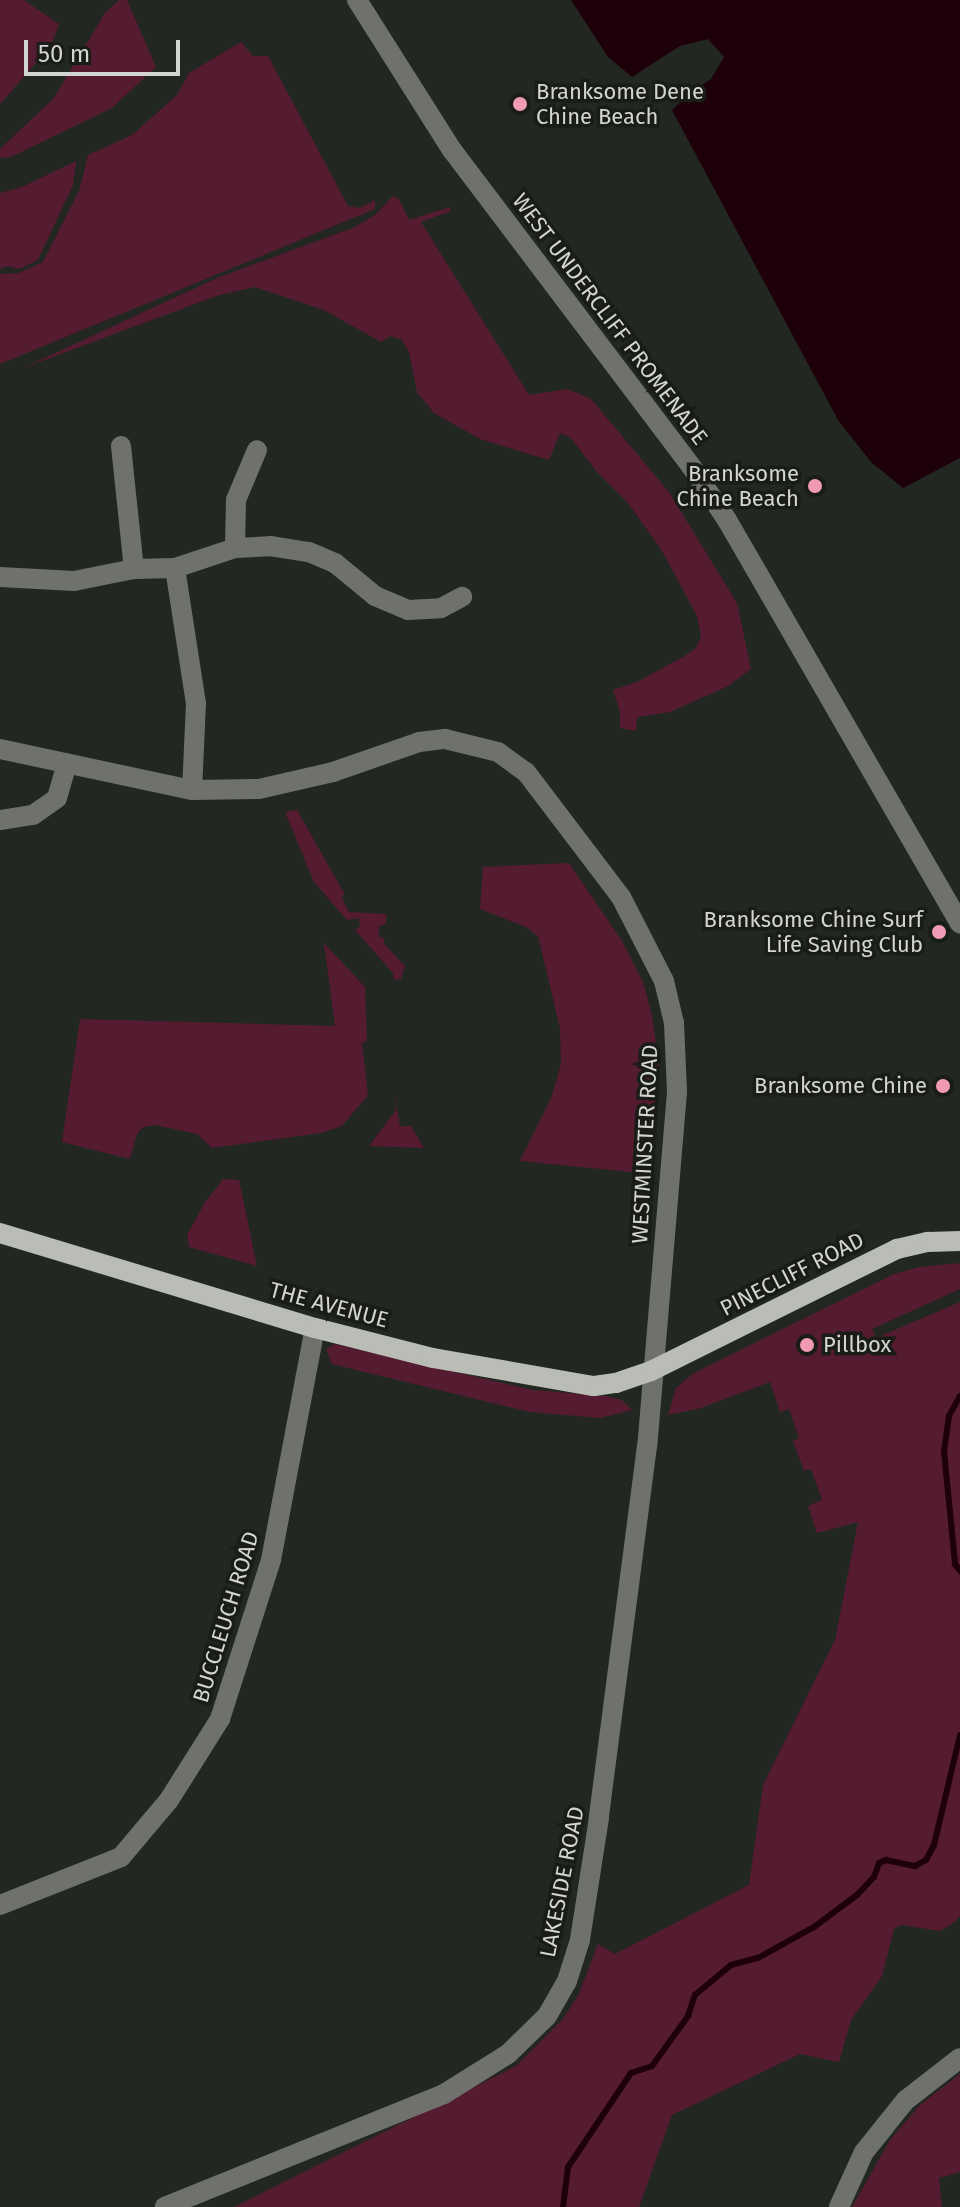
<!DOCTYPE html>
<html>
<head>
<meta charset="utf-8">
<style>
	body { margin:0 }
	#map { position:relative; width:960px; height:2207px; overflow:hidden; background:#232721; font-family:"Fira Sans",sans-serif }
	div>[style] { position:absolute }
	.green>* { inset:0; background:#551b31 }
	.water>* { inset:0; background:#1e000a }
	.stream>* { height:6px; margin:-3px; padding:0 3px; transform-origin:3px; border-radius:3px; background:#1e000a }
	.minor>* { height:20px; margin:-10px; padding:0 10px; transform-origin:10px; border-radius:10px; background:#6f716d }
	.major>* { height:20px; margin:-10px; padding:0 10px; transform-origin:10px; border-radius:10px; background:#b9bdb6 }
	.dots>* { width:22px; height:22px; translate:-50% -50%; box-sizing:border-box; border:4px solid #1a1d17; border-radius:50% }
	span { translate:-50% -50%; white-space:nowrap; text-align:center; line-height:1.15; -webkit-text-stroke:7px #1a1d17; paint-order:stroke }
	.poi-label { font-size:22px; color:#d2d5d1 }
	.left { translate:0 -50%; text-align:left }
	.right { translate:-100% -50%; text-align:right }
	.street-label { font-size:22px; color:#d2d5d1 }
	.scale { position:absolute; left:24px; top:40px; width:156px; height:36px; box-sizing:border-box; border:4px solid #d2d5d1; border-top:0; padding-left:10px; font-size:24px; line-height:28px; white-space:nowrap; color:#d2d5d1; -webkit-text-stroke:6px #1a1d17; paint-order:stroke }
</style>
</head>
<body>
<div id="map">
	<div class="green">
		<i style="clip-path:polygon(0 0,24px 0,59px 24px,51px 46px,0 104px)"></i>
		<i style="clip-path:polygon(119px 0,127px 0,156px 67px,112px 108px,11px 157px,0 158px,0 149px,53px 99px,105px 13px)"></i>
		<i style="clip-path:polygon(241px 42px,253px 56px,268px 56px,348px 206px,360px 208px,375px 200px,375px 209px,0 364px,0 274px,19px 273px,43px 262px,79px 191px,88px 155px,132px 135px,177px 95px,189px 73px)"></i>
		<i style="clip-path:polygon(76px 161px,73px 185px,38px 260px,19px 269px,7px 266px,0 269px,0 193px,22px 187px)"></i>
		<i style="clip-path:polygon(393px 196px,399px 199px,409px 220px,450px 207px,451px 211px,421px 222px,529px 395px,567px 389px,591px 399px,669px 492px,737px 603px,751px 669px,728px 686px,670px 712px,637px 717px,636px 731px,620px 728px,620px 712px,613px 690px,637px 682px,683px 657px,696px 648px,701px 636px,697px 616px,661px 549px,628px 503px,597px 472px,570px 437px,560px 433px,549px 460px,480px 439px,434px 413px,417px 392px,409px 352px,402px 340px,391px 336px,381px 342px,324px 310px,255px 287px,219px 295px,23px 368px,217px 278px,355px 227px,376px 214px)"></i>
		<i style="clip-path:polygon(297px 810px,344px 893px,342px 899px,349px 912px,386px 914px,386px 924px,379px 926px,379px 937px,383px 937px,385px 945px,405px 966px,401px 979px,394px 980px,393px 973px,355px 930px,360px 926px,359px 918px,347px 920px,314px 882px,285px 812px)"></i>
		<i style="clip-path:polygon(569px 863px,622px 941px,643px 982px,652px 1015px,659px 1066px,651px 1174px,520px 1161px,552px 1096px,561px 1064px,560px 1028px,538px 936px,526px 927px,480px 909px,483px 867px)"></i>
		<i style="clip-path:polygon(324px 943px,365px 987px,367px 1041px,362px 1042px,368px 1095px,342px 1126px,321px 1133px,212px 1148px,197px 1134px,155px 1125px,143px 1127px,137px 1134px,130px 1159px,62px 1142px,80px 1019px,335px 1026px)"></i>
		<i style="clip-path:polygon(395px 1096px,400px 1126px,411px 1126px,424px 1148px,369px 1146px,396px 1110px)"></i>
		<i style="clip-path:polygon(223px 1179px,239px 1180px,257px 1266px,189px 1247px,187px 1235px,204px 1204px)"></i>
		<i style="clip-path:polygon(960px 1263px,960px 1289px,872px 1329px,876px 1338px,960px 1302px,960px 1916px,955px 1922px,940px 1931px,901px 1925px,894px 1929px,882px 1976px,851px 2020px,839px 2062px,800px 2054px,672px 2115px,639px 2207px,234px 2207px,516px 2066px,562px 2020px,578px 1996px,598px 1944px,615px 1954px,749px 1885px,763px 1785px,835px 1640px,858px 1522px,817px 1533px,808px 1506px,822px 1500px,811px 1469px,804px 1471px,793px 1441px,799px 1438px,789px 1409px,780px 1412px,770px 1382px,701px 1408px,668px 1415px,676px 1388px,694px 1373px,894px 1274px,920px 1267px)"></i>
		<i style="clip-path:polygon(335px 1344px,533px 1390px,606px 1396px,622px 1400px,632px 1410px,600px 1418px,530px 1412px,332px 1364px,326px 1349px)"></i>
		<i style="clip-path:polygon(960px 2074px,960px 2172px,939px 2178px,942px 2207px,852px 2207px,890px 2140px,920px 2105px)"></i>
	</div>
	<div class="water">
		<i style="clip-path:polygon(571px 0,960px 0,960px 458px,903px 488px,871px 462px,838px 420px,672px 110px,690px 93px,711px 79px,724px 57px,708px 39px,680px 46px,632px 77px,608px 57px)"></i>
	</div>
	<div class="stream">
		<i style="left:960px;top:1396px;width:23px;rotate:119deg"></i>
		<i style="left:949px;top:1416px;width:35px;rotate:98deg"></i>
		<i style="left:944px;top:1451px;width:114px;rotate:84.4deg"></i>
		<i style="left:955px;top:1564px;width:9px;rotate:54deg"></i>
		<i style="left:563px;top:2207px;width:40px;rotate:-82.9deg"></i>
		<i style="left:568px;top:2167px;width:113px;rotate:-56.2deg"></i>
		<i style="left:631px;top:2073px;width:22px;rotate:-18deg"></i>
		<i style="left:652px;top:2066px;width:62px;rotate:-54.2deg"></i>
		<i style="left:688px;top:2016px;width:22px;rotate:-72deg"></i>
		<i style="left:695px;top:1995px;width:47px;rotate:-39.8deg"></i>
		<i style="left:731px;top:1965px;width:28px;rotate:-15deg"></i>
		<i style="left:758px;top:1958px;width:64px;rotate:-29deg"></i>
		<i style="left:814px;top:1927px;width:54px;rotate:-36.7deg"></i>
		<i style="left:857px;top:1895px;width:25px;rotate:-47deg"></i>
		<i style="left:874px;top:1877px;width:15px;rotate:-70deg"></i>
		<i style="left:879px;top:1863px;width:8px;rotate:-23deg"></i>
		<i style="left:886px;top:1860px;width:30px;rotate:12deg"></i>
		<i style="left:915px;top:1866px;width:13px;rotate:-29deg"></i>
		<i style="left:926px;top:1860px;width:17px;rotate:-62deg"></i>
		<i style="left:934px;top:1845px;width:113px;rotate:-76.7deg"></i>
	</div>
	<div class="minor">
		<i style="left:357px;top:0;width:178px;rotate:57.7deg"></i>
		<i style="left:452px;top:150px;width:396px;rotate:52.9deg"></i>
		<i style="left:691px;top:466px;width:65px;rotate:56.3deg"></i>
		<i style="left:727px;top:520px;width:466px;rotate:60deg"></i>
		<i style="left:121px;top:446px;width:124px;rotate:84deg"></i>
		<i style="left:235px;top:548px;width:48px;rotate:-88.8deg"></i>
		<i style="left:236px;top:500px;width:54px;rotate:-67.2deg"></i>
		<i style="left:175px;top:568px;width:137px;rotate:81.2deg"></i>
		<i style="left:196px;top:703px;width:87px;rotate:92.6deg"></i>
		<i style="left:0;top:577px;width:74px;rotate:3.1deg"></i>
		<i style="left:74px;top:581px;width:61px;rotate:-11.3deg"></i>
		<i style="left:134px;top:569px;width:41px;rotate:-1.4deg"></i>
		<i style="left:175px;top:568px;width:63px;rotate:-18.4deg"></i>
		<i style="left:235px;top:548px;width:35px;rotate:-3deg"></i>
		<i style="left:270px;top:546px;width:39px;rotate:9deg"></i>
		<i style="left:309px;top:552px;width:28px;rotate:23deg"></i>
		<i style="left:335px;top:563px;width:52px;rotate:39.5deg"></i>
		<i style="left:375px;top:596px;width:36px;rotate:23deg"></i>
		<i style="left:408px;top:610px;width:33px;rotate:-3deg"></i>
		<i style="left:441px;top:608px;width:24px;rotate:-28deg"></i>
		<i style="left:0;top:749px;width:196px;rotate:12.1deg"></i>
		<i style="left:192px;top:790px;width:67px;rotate:-0.9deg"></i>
		<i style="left:259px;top:789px;width:76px;rotate:-12.9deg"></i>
		<i style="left:333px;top:772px;width:91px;rotate:-19.2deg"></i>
		<i style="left:419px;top:742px;width:26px;rotate:-7deg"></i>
		<i style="left:445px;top:739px;width:55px;rotate:13.8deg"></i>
		<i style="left:498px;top:752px;width:34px;rotate:36deg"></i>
		<i style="left:526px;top:772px;width:157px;rotate:52.8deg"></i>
		<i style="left:621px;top:897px;width:94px;rotate:62.9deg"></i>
		<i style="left:664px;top:981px;width:43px;rotate:76.6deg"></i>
		<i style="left:674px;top:1023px;width:69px;rotate:87.5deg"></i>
		<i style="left:677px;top:1092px;width:355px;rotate:94.8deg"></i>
		<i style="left:647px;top:1446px;width:375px;rotate:97.4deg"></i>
		<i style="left:599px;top:1818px;width:123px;rotate:98.9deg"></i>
		<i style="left:580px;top:1940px;width:43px;rotate:107.6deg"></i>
		<i style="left:567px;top:1981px;width:40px;rotate:119.7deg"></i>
		<i style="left:547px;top:2016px;width:54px;rotate:135.7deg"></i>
		<i style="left:508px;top:2054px;width:75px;rotate:148deg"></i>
		<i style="left:444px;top:2094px;width:301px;rotate:158deg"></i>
		<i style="left:0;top:820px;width:33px;rotate:-9deg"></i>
		<i style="left:33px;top:815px;width:29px;rotate:-35deg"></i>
		<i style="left:57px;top:798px;width:36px;rotate:-74deg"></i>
		<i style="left:0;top:1905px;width:130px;rotate:-21.6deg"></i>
		<i style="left:121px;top:1857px;width:75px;rotate:-49.9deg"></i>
		<i style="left:169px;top:1800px;width:96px;rotate:-57.8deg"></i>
		<i style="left:220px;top:1719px;width:167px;rotate:-72.2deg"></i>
		<i style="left:271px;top:1560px;width:236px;rotate:-79.3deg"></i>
		<i style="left:839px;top:2207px;width:60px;rotate:-65.6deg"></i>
		<i style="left:864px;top:2152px;width:32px;rotate:-51deg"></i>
		<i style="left:884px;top:2127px;width:35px;rotate:-51deg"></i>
		<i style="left:906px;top:2100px;width:68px;rotate:-37.9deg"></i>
	</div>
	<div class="major">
		<i style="left:0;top:1233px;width:329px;rotate:16.8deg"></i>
		<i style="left:315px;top:1328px;width:122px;rotate:14.3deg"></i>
		<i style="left:433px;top:1358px;width:163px;rotate:9.9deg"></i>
		<i style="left:594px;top:1386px;width:22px;rotate:-8deg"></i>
		<i style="left:616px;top:1383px;width:37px;rotate:-19deg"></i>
		<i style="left:651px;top:1371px;width:275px;rotate:-26.4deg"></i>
		<i style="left:897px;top:1249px;width:32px;rotate:-13deg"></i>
		<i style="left:928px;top:1242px;width:32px;rotate:-2deg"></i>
	</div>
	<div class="dots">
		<i style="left:520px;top:104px;background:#f09ab5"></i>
		<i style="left:815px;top:486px;background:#f09ab5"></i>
		<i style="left:939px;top:932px;background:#f09ab5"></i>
		<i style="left:943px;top:1086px;background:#f09ab5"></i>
		<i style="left:807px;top:1345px;background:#f09ab5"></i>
	</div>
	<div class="poi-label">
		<span class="left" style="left:536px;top:104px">Branksome Dene<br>Chine Beach</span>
		<span class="right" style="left:799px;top:486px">Branksome<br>Chine Beach</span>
		<span class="right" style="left:923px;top:932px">Branksome Chine Surf<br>Life Saving Club</span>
		<span class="right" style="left:927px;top:1086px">Branksome Chine</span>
		<span class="left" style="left:823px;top:1345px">Pillbox</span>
	</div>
	<div class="street-label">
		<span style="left:610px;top:319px;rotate:53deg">WEST UNDERCLIFF PROMENADE</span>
		<span style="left:645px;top:1144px;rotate:-87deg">WESTMINSTER ROAD</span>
		<span style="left:792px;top:1274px;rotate:-27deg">PINECLIFF ROAD</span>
		<span style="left:329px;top:1305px;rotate:15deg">THE AVENUE</span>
		<span style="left:226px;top:1617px;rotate:-73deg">BUCCLEUCH ROAD</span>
		<span style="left:562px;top:1882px;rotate:-79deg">LAKESIDE ROAD</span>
	</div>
	<div class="scale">50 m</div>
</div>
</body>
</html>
